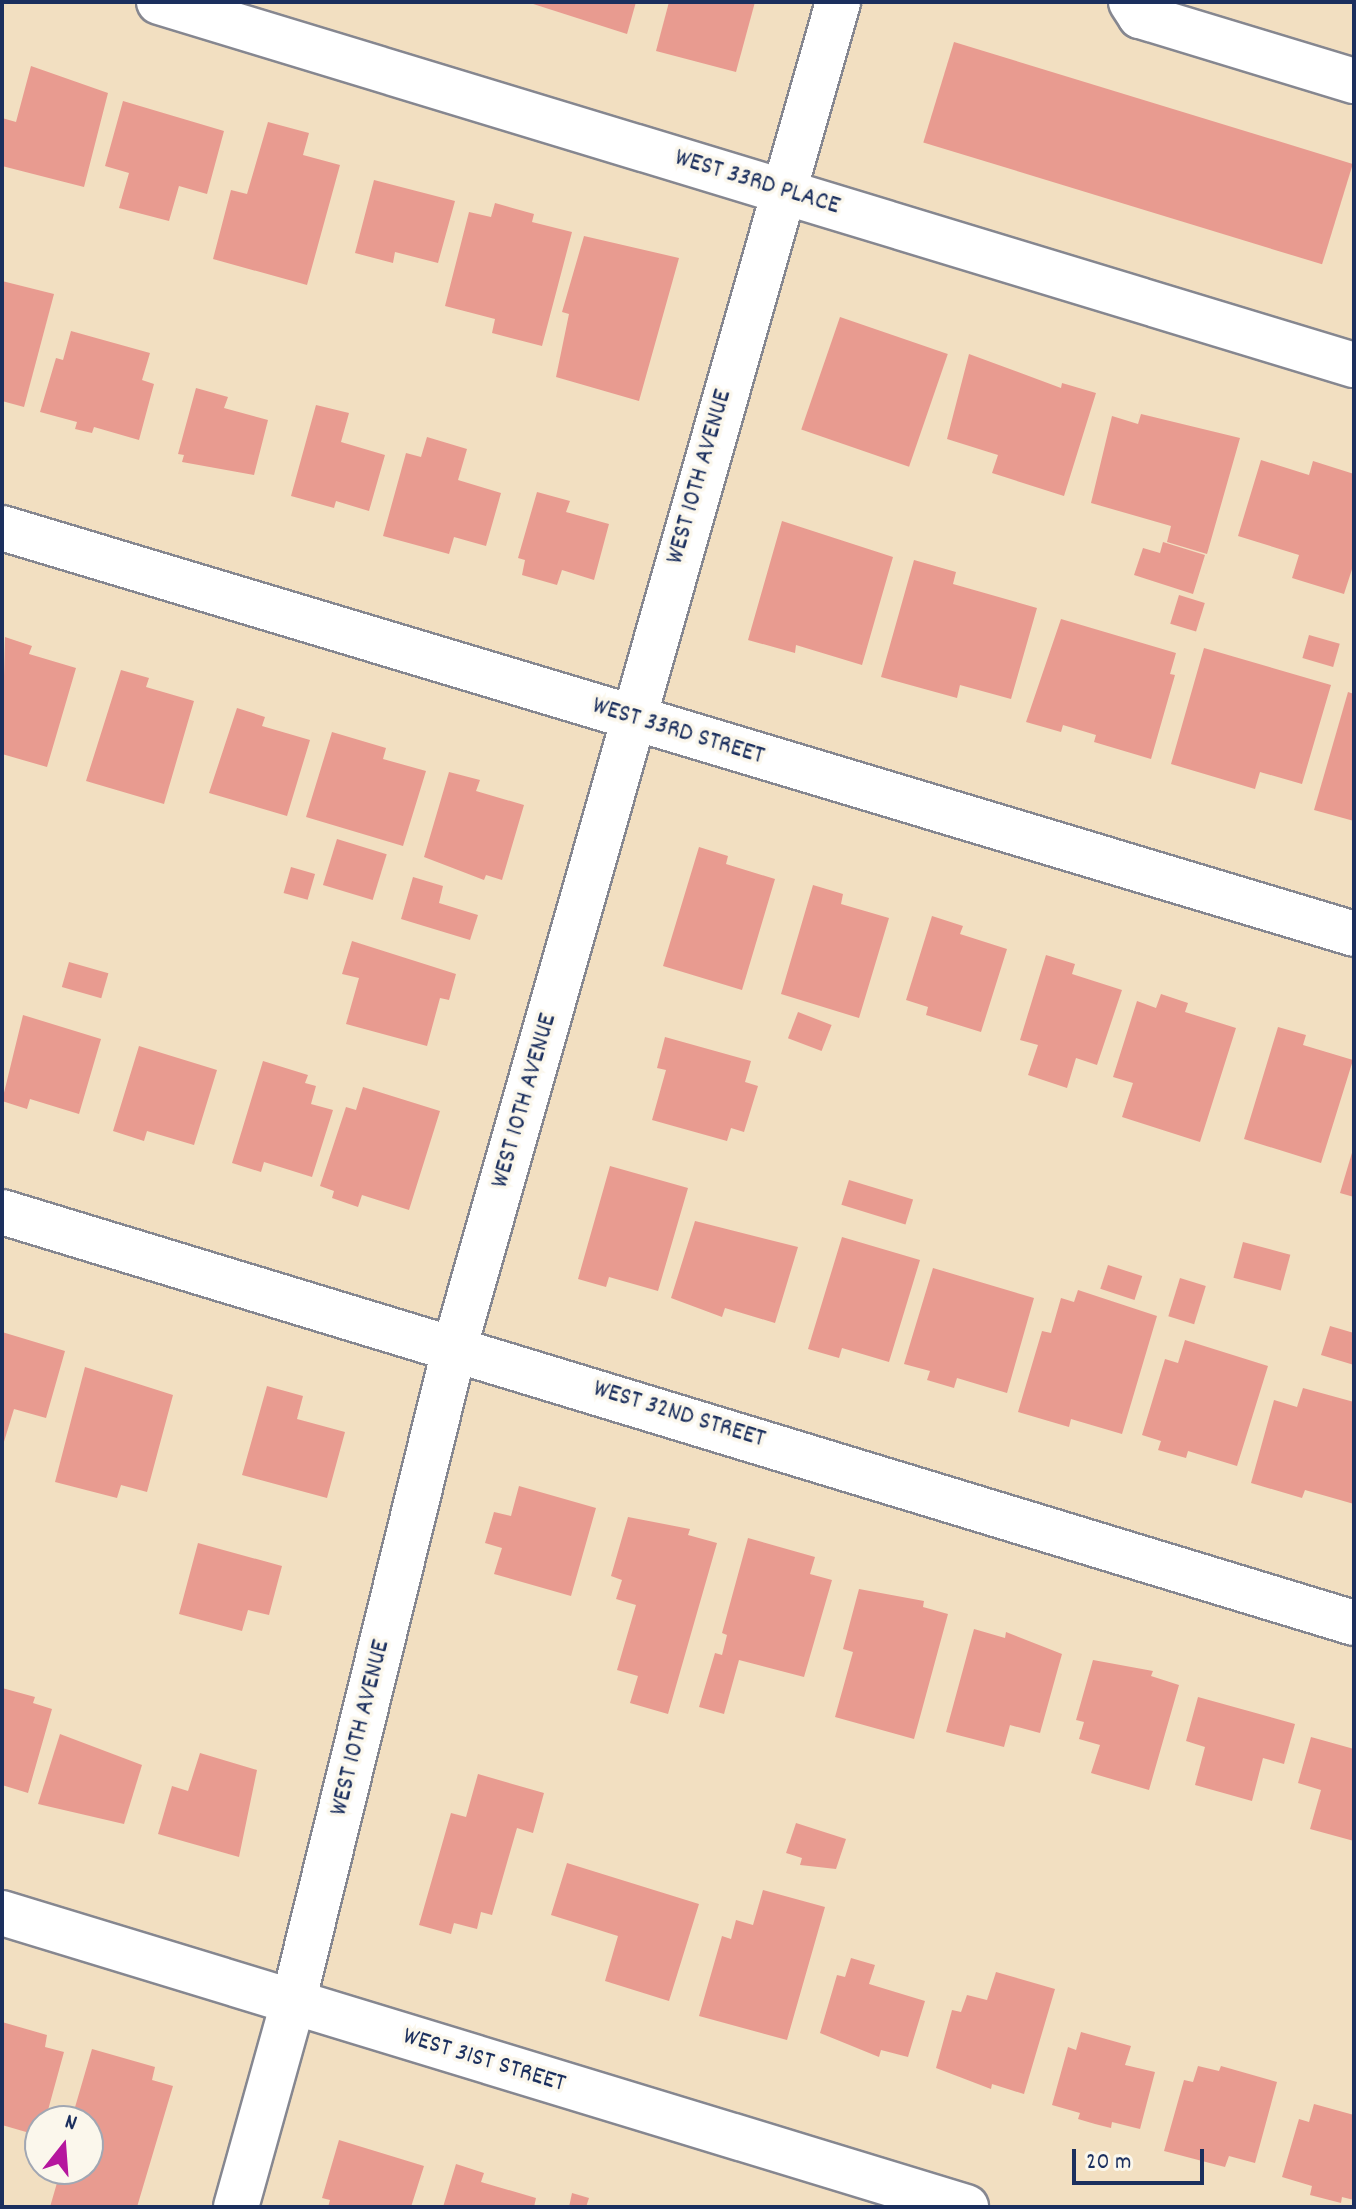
<!DOCTYPE html>
<html>
<head>
<meta charset="utf-8">
<style>
	body { margin:0 }
	#map { position:relative; width:1356px; height:2209px; overflow:hidden; background:#f2dfc1; font-family:Dekko,sans-serif }
	div>[style] { position:absolute }
	.building>* { inset:0; background:#e89b90; transform-origin:0 0 }
	.roads { filter:drop-shadow(2px 0 #868790) drop-shadow(-2px 0 #868790) drop-shadow(0 2px #868790) drop-shadow(0 -2px #868790) }
	.minor>* { height:44px; margin:-22px; padding:0 22px; transform-origin:22px; border-radius:22px; background:#fff }
	span { translate:-50% -50%; white-space:nowrap; text-align:center; line-height:1.15; -webkit-text-stroke:7px #fbf7ec; paint-order:stroke }
	.street-label { font-size:26px; color:#1b2f5e }
	.frame { position:absolute; inset:0; border:4px solid #1b2f5e; pointer-events:none }
	.north { position:absolute; left:24px; top:2105px; width:80px; height:80px; box-sizing:border-box; background:#fbf7ec; border:2px solid #a1a7b3; border-radius:50%; rotate:17deg; font-size:22px; font-weight:700; line-height:32px; text-align:center; color:#1b2f5e }
	.north::after { content:''; display:block; margin:auto; width:28px; height:36px; background:#b5179e; clip-path:polygon(50% 0,100% 100%,50% 72%,0 100%) }
	.scale { position:absolute; left:1072px; top:2149px; width:132px; height:36px; box-sizing:border-box; border:4px solid #1b2f5e; border-top:0; padding-left:10px; font-size:24px; line-height:28px; white-space:nowrap; color:#1b2f5e; -webkit-text-stroke:6px #fbf7ec; paint-order:stroke }
</style>
</head>
<body>
<div id="map">
	<div class="building">
		<i style="clip-path:polygon(527px 2px,636px 2px,627px 34px)"></i>
		<i style="clip-path:polygon(669px 2px,755px 2px,736px 72px,656px 51px)"></i>
		<i style="left:954px;top:42px;width:417px;height:105px;rotate:17deg"></i>
		<i style="clip-path:polygon(31px 66px,108px 93px,84px 187px,2px 166px,2px 118px,16px 122px)"></i>
		<i style="clip-path:polygon(123px 101px,224px 131px,207px 194px,179px 186px,169px 221px,119px 208px,129px 173px,105px 166px)"></i>
		<i style="clip-path:polygon(268px 122px,309px 133px,303px 155px,340px 165px,307px 285px,213px 259px,231px 190px,247px 194px)"></i>
		<i style="clip-path:polygon(374px 180px,455px 201px,438px 263px,395px 252px,393px 263px,355px 253px)"></i>
		<i style="clip-path:polygon(495px 203px,534px 214px,532px 222px,572px 232px,542px 346px,492px 333px,495px 319px,445px 306px,469px 212px,491px 217px)"></i>
		<i style="clip-path:polygon(584px 236px,679px 258px,639px 401px,556px 377px,569px 314px,562px 312px)"></i>
		<i style="clip-path:polygon(2px 281px,54px 294px,24px 407px,2px 401px)"></i>
		<i style="left:840px;top:317px;width:114px;height:119px;rotate:19deg"></i>
		<i style="clip-path:polygon(71px 331px,150px 353px,142px 380px,154px 384px,139px 440px,94px 427px,92px 433px,75px 429px,77px 422px,40px 412px,56px 358px,63px 360px)"></i>
		<i style="clip-path:polygon(969px 354px,1061px 388px,1062px 383px,1096px 393px,1064px 496px,992px 473px,998px 455px,947px 439px)"></i>
		<i style="clip-path:polygon(196px 388px,228px 397px,224px 408px,268px 420px,254px 475px,182px 462px,184px 455px,178px 454px)"></i>
		<i style="clip-path:polygon(316px 405px,349px 413px,341px 442px,385px 455px,369px 511px,336px 501px,334px 508px,291px 496px)"></i>
		<i style="clip-path:polygon(1141px 414px,1240px 438px,1207px 554px,1167px 542px,1171px 526px,1091px 503px,1112px 416px,1138px 424px)"></i>
		<i style="clip-path:polygon(427px 437px,467px 449px,458px 480px,501px 493px,486px 546px,454px 537px,449px 554px,383px 536px,406px 453px,421px 457px)"></i>
		<i style="clip-path:polygon(1261px 460px,1309px 475px,1313px 461px,1354px 474px,1354px 563px,1344px 594px,1292px 578px,1299px 555px,1238px 536px)"></i>
		<i style="clip-path:polygon(537px 492px,570px 501px,566px 512px,609px 524px,594px 580px,562px 570px,557px 585px,522px 575px,525px 560px,518px 558px)"></i>
		<i style="clip-path:polygon(782px 521px,893px 557px,862px 665px,796px 645px,795px 653px,748px 640px)"></i>
		<i style="clip-path:polygon(1163px 542px,1205px 555px,1193px 594px,1134px 575px,1143px 548px,1160px 553px)"></i>
		<i style="clip-path:polygon(914px 560px,956px 572px,953px 584px,1037px 608px,1011px 699px,960px 685px,957px 698px,881px 677px)"></i>
		<i style="left:1179px;top:595px;width:27px;height:30px;rotate:17deg"></i>
		<i style="clip-path:polygon(1061px 619px,1176px 653px,1170px 674px,1175px 675px,1151px 759px,1094px 742px,1096px 735px,1063px 725px,1061px 732px,1026px 722px)"></i>
		<i style="left:1309px;top:635px;width:32px;height:24px;rotate:16deg"></i>
		<i style="clip-path:polygon(5px 637px,32px 646px,29px 654px,76px 668px,47px 767px,2px 754px)"></i>
		<i style="clip-path:polygon(1204px 648px,1331px 685px,1302px 784px,1260px 772px,1255px 789px,1171px 764px)"></i>
		<i style="clip-path:polygon(121px 670px,149px 678px,146px 687px,194px 701px,164px 804px,86px 781px)"></i>
		<i style="clip-path:polygon(1348px 692px,1354px 694px,1354px 821px,1314px 810px)"></i>
		<i style="clip-path:polygon(237px 708px,265px 717px,262px 726px,310px 740px,287px 816px,209px 793px)"></i>
		<i style="clip-path:polygon(332px 732px,386px 748px,383px 759px,426px 771px,403px 846px,306px 817px)"></i>
		<i style="clip-path:polygon(449px 772px,480px 780px,476px 791px,524px 805px,502px 880px,486px 875px,484px 880px,424px 857px)"></i>
		<i style="left:337px;top:839px;width:52px;height:48px;rotate:17deg"></i>
		<i style="clip-path:polygon(699px 847px,728px 856px,726px 864px,775px 879px,742px 990px,663px 966px)"></i>
		<i style="left:291px;top:867px;width:25px;height:27px;rotate:16deg"></i>
		<i style="clip-path:polygon(413px 877px,443px 886px,439px 903px,478px 915px,470px 940px,401px 919px)"></i>
		<i style="clip-path:polygon(813px 885px,843px 894px,841px 904px,889px 918px,859px 1018px,781px 994px)"></i>
		<i style="clip-path:polygon(932px 916px,963px 926px,960px 934px,1007px 949px,981px 1032px,926px 1015px,928px 1007px,906px 1000px)"></i>
		<i style="clip-path:polygon(352px 941px,456px 974px,449px 1000px,440px 998px,427px 1046px,346px 1024px,359px 978px,342px 974px)"></i>
		<i style="clip-path:polygon(1046px 955px,1075px 964px,1072px 974px,1122px 990px,1097px 1065px,1076px 1058px,1067px 1088px,1028px 1075px,1038px 1045px,1020px 1040px)"></i>
		<i style="left:69px;top:962px;width:41px;height:26px;rotate:16deg"></i>
		<i style="clip-path:polygon(1161px 994px,1188px 1003px,1185px 1012px,1236px 1028px,1200px 1142px,1122px 1117px,1133px 1083px,1113px 1077px,1137px 1001px,1156px 1008px)"></i>
		<i style="left:798px;top:1012px;width:36px;height:28px;rotate:21deg"></i>
		<i style="clip-path:polygon(23px 1015px,101px 1039px,79px 1114px,30px 1099px,27px 1109px,2px 1101px)"></i>
		<i style="clip-path:polygon(1278px 1027px,1306px 1035px,1303px 1045px,1353px 1060px,1321px 1163px,1244px 1139px)"></i>
		<i style="clip-path:polygon(665px 1037px,751px 1061px,745px 1082px,758px 1086px,744px 1132px,731px 1128px,727px 1141px,652px 1120px,666px 1070px,657px 1068px)"></i>
		<i style="clip-path:polygon(139px 1046px,217px 1070px,194px 1145px,147px 1131px,144px 1141px,113px 1131px)"></i>
		<i style="clip-path:polygon(263px 1061px,308px 1075px,305px 1083px,316px 1086px,311px 1104px,333px 1110px,312px 1177px,264px 1162px,261px 1172px,232px 1163px)"></i>
		<i style="clip-path:polygon(363px 1087px,440px 1111px,409px 1210px,362px 1195px,358px 1207px,332px 1198px,334px 1191px,320px 1186px,346px 1107px,356px 1110px)"></i>
		<i style="clip-path:polygon(1354px 1146px,1354px 1197px,1340px 1193px)"></i>
		<i style="clip-path:polygon(610px 1166px,688px 1188px,658px 1291px,609px 1277px,606px 1287px,578px 1279px)"></i>
		<i style="left:849px;top:1180px;width:67px;height:26px;rotate:17deg"></i>
		<i style="clip-path:polygon(695px 1221px,798px 1247px,775px 1323px,725px 1308px,722px 1317px,671px 1298px)"></i>
		<i style="clip-path:polygon(842px 1237px,920px 1260px,889px 1362px,842px 1348px,839px 1358px,808px 1349px)"></i>
		<i style="left:1243px;top:1242px;width:49px;height:37px;rotate:15deg"></i>
		<i style="left:1108px;top:1265px;width:36px;height:25px;rotate:18deg"></i>
		<i style="clip-path:polygon(933px 1268px,1034px 1298px,1007px 1393px,957px 1378px,954px 1388px,927px 1380px,930px 1371px,904px 1364px)"></i>
		<i style="left:1180px;top:1278px;width:27px;height:40px;rotate:17deg"></i>
		<i style="clip-path:polygon(1078px 1290px,1157px 1316px,1122px 1434px,1071px 1419px,1069px 1427px,1018px 1412px,1042px 1331px,1051px 1333px,1061px 1298px,1074px 1302px)"></i>
		<i style="clip-path:polygon(1330px 1326px,1354px 1333px,1354px 1365px,1321px 1355px)"></i>
		<i style="clip-path:polygon(2px 1332px,65px 1351px,46px 1418px,14px 1409px,3px 1445px)"></i>
		<i style="clip-path:polygon(1185px 1340px,1268px 1366px,1237px 1466px,1188px 1451px,1186px 1458px,1158px 1450px,1161px 1441px,1142px 1435px,1165px 1359px,1178px 1363px)"></i>
		<i style="clip-path:polygon(85px 1367px,173px 1395px,147px 1492px,121px 1485px,117px 1498px,55px 1482px)"></i>
		<i style="clip-path:polygon(267px 1386px,303px 1396px,297px 1419px,345px 1432px,327px 1498px,242px 1475px)"></i>
		<i style="clip-path:polygon(1303px 1388px,1354px 1402px,1354px 1504px,1305px 1490px,1302px 1498px,1251px 1483px,1274px 1400px,1297px 1407px)"></i>
		<i style="clip-path:polygon(519px 1486px,596px 1508px,571px 1596px,494px 1574px,502px 1548px,485px 1543px,494px 1512px,511px 1516px)"></i>
		<i style="clip-path:polygon(628px 1517px,690px 1529px,688px 1535px,717px 1543px,668px 1714px,630px 1703px,638px 1676px,617px 1670px,636px 1605px,616px 1599px,622px 1580px,611px 1576px)"></i>
		<i style="clip-path:polygon(748px 1538px,815px 1557px,810px 1574px,832px 1580px,804px 1677px,739px 1660px,724px 1714px,699px 1707px,715px 1653px,722px 1655px,727px 1635px,722px 1633px)"></i>
		<i style="clip-path:polygon(198px 1543px,282px 1566px,269px 1615px,248px 1610px,242px 1631px,179px 1614px)"></i>
		<i style="clip-path:polygon(859px 1589px,924px 1601px,923px 1607px,948px 1614px,914px 1739px,835px 1717px,853px 1652px,843px 1649px)"></i>
		<i style="clip-path:polygon(974px 1629px,1005px 1638px,1006px 1632px,1062px 1654px,1040px 1733px,1010px 1725px,1004px 1747px,946px 1732px)"></i>
		<i style="clip-path:polygon(1093px 1660px,1153px 1671px,1151px 1676px,1179px 1685px,1149px 1790px,1091px 1773px,1100px 1745px,1079px 1739px,1084px 1722px,1076px 1720px)"></i>
		<i style="clip-path:polygon(2px 1688px,35px 1697px,33px 1703px,52px 1709px,28px 1793px,2px 1785px)"></i>
		<i style="clip-path:polygon(1198px 1697px,1295px 1724px,1284px 1764px,1263px 1758px,1252px 1801px,1195px 1785px,1205px 1747px,1186px 1741px)"></i>
		<i style="clip-path:polygon(60px 1734px,142px 1765px,124px 1824px,38px 1804px)"></i>
		<i style="clip-path:polygon(1311px 1737px,1354px 1749px,1354px 1841px,1310px 1829px,1321px 1790px,1298px 1783px)"></i>
		<i style="clip-path:polygon(200px 1753px,257px 1770px,239px 1857px,158px 1834px,172px 1786px,188px 1791px)"></i>
		<i style="clip-path:polygon(478px 1774px,544px 1793px,533px 1833px,517px 1828px,492px 1915px,481px 1912px,477px 1929px,454px 1923px,451px 1934px,419px 1925px,451px 1813px,466px 1817px)"></i>
		<i style="clip-path:polygon(796px 1823px,846px 1839px,836px 1869px,800px 1865px,802px 1858px,786px 1853px)"></i>
		<i style="clip-path:polygon(567px 1863px,699px 1904px,669px 2001px,605px 1981px,618px 1936px,551px 1915px)"></i>
		<i style="clip-path:polygon(763px 1890px,825px 1907px,787px 2040px,699px 2016px,722px 1936px,731px 1939px,736px 1920px,753px 1925px)"></i>
		<i style="clip-path:polygon(851px 1958px,875px 1965px,869px 1984px,925px 2001px,908px 2057px,881px 2050px,879px 2057px,820px 2033px,837px 1975px,845px 1977px)"></i>
		<i style="clip-path:polygon(996px 1972px,1055px 1989px,1024px 2094px,992px 2084px,991px 2089px,936px 2068px,952px 2010px,961px 2012px,967px 1995px,987px 2000px)"></i>
		<i style="clip-path:polygon(2px 2022px,47px 2035px,45px 2047px,64px 2052px,45px 2121px,40px 2121px,40px 2136px,2px 2125px)"></i>
		<i style="clip-path:polygon(1081px 2032px,1131px 2046px,1125px 2065px,1155px 2072px,1140px 2129px,1112px 2122px,1111px 2128px,1095px 2124px,1078px 2119px,1080px 2113px,1052px 2105px,1068px 2047px,1076px 2050px)"></i>
		<i style="clip-path:polygon(92px 2049px,155px 2067px,152px 2080px,173px 2086px,137px 2207px,50px 2207px,61px 2169px,88px 2169px,88px 2121px,71px 2121px)"></i>
		<i style="clip-path:polygon(1198px 2066px,1219px 2071px,1221px 2066px,1277px 2082px,1255px 2163px,1229px 2156px,1225px 2167px,1164px 2151px,1184px 2080px,1193px 2082px)"></i>
		<i style="clip-path:polygon(1314px 2104px,1354px 2115px,1354px 2200px,1342px 2197px,1341px 2203px,1310px 2195px,1312px 2186px,1282px 2177px,1299px 2119px,1309px 2122px)"></i>
		<i style="clip-path:polygon(339px 2140px,424px 2166px,411px 2207px,328px 2207px,330px 2200px,322px 2198px)"></i>
		<i style="clip-path:polygon(456px 2164px,484px 2173px,481px 2182px,536px 2198px,534px 2207px,443px 2207px)"></i>
		<i style="clip-path:polygon(572px 2193px,589px 2198px,586px 2207px,569px 2207px)"></i>
	</div>
	<div class="roads">
		<div class="minor">
			<i style="left:159px;top:2px;width:1249px;rotate:16.9deg"></i>
			<i style="left:1131px;top:2px;width:17px;rotate:57deg"></i>
			<i style="left:1140px;top:16px;width:224px;rotate:16.9deg"></i>
			<i style="left:2px;top:528px;width:1412px;rotate:16.71deg"></i>
			<i style="left:2px;top:1212px;width:1413px;rotate:16.91deg"></i>
			<i style="left:2px;top:1913px;width:1008px;rotate:16.96deg"></i>
			<i style="left:236px;top:2207px;width:212px;rotate:-74.4deg"></i>
			<i style="left:293px;top:2003px;width:677px;rotate:-76.15deg"></i>
			<i style="left:455px;top:1346px;width:1398px;rotate:-74.09deg"></i>
		</div>
	</div>
	<div class="street-label">
		<span style="left:757px;top:183px;rotate:17deg">WEST 33RD PLACE</span>
		<span style="left:700px;top:477px;rotate:-74deg">WEST 10TH AVENUE</span>
		<span style="left:678px;top:732px;rotate:17deg">WEST 33RD STREET</span>
		<span style="left:525px;top:1101px;rotate:-74deg">WEST 10TH AVENUE</span>
		<span style="left:679px;top:1415px;rotate:17deg">WEST 32ND STREET</span>
		<span style="left:361px;top:1728px;rotate:-76deg">WEST 10TH AVENUE</span>
		<span style="left:484px;top:2061px;rotate:17deg">WEST 31ST STREET</span>
	</div>
	<div class="frame"></div>
	<div class="north">N</div>
	<div class="scale">20 m</div>
</div>
</body>
</html>
